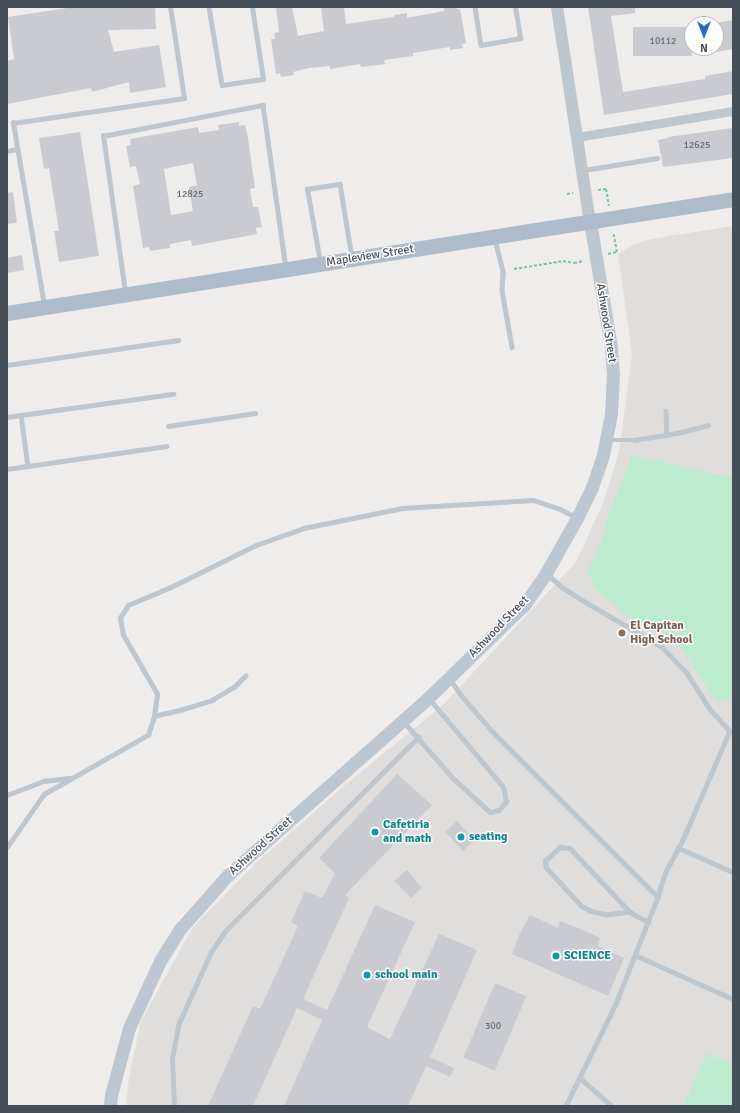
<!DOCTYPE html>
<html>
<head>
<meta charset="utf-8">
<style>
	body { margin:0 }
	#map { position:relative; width:740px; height:1113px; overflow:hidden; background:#efecec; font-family:Signika,sans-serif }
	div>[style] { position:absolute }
	.education>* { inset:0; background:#e0dddd }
	.green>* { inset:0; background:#bcebcf }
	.building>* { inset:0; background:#cacbd1; transform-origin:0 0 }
	.path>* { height:2px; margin-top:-1px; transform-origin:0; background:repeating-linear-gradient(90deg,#76c6a1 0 3px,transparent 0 5px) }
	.service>* { height:4.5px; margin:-2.25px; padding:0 2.25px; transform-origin:2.25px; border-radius:2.25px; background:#bec6ce }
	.minor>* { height:9px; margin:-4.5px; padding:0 4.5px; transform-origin:4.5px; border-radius:4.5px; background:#bec6ce }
	.tertiary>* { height:12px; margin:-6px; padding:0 6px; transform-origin:6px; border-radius:6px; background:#bec6ce }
	.secondary>* { height:13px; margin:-6.5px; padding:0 6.5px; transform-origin:6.5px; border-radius:6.5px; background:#bdc7d2 }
	.primary>* { height:15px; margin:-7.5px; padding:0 7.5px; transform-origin:7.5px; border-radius:7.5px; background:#adbbca }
	.dots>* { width:11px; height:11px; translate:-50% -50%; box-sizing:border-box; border:2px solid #fff; border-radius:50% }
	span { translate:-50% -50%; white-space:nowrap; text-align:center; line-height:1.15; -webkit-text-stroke:3px #fff; paint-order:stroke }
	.number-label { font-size:10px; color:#676e76 }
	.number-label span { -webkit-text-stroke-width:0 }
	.street-label { font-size:12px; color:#464f58 }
	.education-label { font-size:12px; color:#785e54; font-weight:700 }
	.left { translate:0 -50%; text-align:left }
	.culture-label { font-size:12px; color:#0d838f; font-weight:700 }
	.frame { position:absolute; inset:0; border:8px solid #464f58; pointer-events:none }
	.north { position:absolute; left:684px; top:16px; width:40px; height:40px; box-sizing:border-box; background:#fff; border:1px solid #b5b9bc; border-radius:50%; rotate:180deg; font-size:11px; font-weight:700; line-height:16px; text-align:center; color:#464f58 }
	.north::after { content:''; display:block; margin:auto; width:14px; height:18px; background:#246bd1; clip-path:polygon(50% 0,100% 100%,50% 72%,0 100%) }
</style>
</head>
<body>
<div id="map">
	<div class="education">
		<i style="clip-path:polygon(733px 226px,733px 1106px,126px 1106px,129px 1077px,141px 1021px,193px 927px,255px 864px,346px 784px,444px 704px,576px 562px,603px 503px,619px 452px,632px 354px,618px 254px,633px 245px,651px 239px)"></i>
	</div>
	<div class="green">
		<i style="clip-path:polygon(632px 455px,733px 478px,733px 693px,731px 698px,717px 702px,681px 648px,622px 612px,594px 587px,588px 571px,600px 545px,609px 514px)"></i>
		<i style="clip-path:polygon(707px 1053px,733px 1065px,733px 1106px,683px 1106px)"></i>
	</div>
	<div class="building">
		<i style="clip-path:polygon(74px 7px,155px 7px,156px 29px,108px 30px,114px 52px,159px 45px,166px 87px,130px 93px,129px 82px,92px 92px,91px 88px,7px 104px,7px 61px,14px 59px,8px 17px)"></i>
		<i style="clip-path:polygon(276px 7px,292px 7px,298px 36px,324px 31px,321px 7px,344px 7px,346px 24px,394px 17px,394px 15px,407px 13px,407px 18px,444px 11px,444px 7px,456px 7px,457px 9px,460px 9px,466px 43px,462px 44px,463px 48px,450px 50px,450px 47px,413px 53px,413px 56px,384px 60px,385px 64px,361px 67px,360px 64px,330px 69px,330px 66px,309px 68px,293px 72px,294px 75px,281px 77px,280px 73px,276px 74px,271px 39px,275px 39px,274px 33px,279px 32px)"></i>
		<i style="clip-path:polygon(588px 7px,635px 7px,635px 13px,611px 16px,623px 92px,705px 79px,705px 76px,733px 71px,733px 94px,604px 115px)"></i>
		<i style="clip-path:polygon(733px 20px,733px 49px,716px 52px,716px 23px)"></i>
		<i style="left:692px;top:27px;width:29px;height:59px;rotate:90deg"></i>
		<i style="clip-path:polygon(evenodd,239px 122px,239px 126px,245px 125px,248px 138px,255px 188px,250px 189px,253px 207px,258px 207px,262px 227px,256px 228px,257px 234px,192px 246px,191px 240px,170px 244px,170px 248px,150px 251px,149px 247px,143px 248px,133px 186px,140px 184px,136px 166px,130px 167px,126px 146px,131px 145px,130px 139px,198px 127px,199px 133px,219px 130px,218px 125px,239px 122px,193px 163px,197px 185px,189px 187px,193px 211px,171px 215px,164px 169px,193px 163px)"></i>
		<i style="clip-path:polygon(733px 128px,733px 158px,663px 167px,658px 140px,668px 138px,668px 137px)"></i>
		<i style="clip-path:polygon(80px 132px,99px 256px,59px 262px,54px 231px,59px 231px,49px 168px,44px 169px,39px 138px)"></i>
		<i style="clip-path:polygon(13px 192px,17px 223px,7px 224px,7px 193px)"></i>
		<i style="clip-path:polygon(22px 255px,24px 270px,7px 273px,7px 258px)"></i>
		<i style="clip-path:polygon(397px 774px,432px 805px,345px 895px,349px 898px,303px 999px,327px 1010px,375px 905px,415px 922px,367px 1027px,390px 1039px,439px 934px,477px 950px,430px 1057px,454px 1068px,450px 1077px,426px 1066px,408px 1106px,284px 1106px,322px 1020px,297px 1008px,253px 1106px,208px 1106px,253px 1006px,260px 1009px,298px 926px,291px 922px,305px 891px,322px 898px,335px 874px,319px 858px)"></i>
		<i style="left:457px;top:821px;width:26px;height:16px;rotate:47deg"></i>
		<i style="clip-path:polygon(407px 870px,422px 888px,411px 898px,394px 881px)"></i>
		<i style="clip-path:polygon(530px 915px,558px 928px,560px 921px,583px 930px,600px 938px,598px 946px,624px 958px,608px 996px,512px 954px,520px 933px)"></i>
		<i style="left:495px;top:983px;width:34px;height:81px;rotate:23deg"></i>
	</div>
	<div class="path">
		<i style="left:598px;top:190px;width:8px;rotate:-7deg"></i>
		<i style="left:606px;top:189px;width:17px;rotate:80deg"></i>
		<i style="left:567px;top:194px;width:6px;rotate:-9deg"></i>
		<i style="left:608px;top:254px;width:9px;rotate:-13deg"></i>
		<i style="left:617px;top:252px;width:20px;rotate:-101deg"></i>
		<i style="left:514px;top:269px;width:50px;rotate:-9.3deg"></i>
		<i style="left:563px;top:261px;width:11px;rotate:10deg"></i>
		<i style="left:574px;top:263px;width:10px;rotate:-11deg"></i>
	</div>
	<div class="service">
		<i style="left:209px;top:7px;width:79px;rotate:80.5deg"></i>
		<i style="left:222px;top:85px;width:41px;rotate:-8.3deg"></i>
		<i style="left:263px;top:79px;width:73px;rotate:-98.7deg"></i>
		<i style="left:475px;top:7px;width:38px;rotate:81deg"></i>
		<i style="left:481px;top:45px;width:40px;rotate:-10deg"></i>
		<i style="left:520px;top:38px;width:31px;rotate:-99deg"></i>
		<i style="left:7px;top:151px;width:10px;rotate:-11deg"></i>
		<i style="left:584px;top:170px;width:74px;rotate:-9.3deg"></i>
		<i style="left:495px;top:239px;width:34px;rotate:76deg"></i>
		<i style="left:503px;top:272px;width:18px;rotate:93deg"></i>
		<i style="left:502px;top:290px;width:58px;rotate:80deg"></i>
		<i style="left:320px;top:262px;width:74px;rotate:-100.1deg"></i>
		<i style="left:307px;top:189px;width:33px;rotate:-9deg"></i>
		<i style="left:340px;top:184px;width:74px;rotate:80.7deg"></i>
		<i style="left:125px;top:292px;width:158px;rotate:-98deg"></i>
		<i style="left:103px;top:136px;width:163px;rotate:-11deg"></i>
		<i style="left:263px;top:105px;width:165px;rotate:82deg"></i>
		<i style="left:44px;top:305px;width:185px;rotate:-99.7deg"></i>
		<i style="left:13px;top:123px;width:173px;rotate:-8.3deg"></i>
		<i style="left:184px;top:98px;width:92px;rotate:-98.7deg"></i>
		<i style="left:7px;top:365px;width:173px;rotate:-8.3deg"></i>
		<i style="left:666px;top:411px;width:24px;rotate:88deg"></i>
		<i style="left:21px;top:415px;width:51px;rotate:82.2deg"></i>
		<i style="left:7px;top:417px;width:168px;rotate:-7.9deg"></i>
		<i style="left:168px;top:426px;width:88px;rotate:-8.5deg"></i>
		<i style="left:608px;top:440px;width:26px"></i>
		<i style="left:634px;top:440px;width:44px;rotate:-9.2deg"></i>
		<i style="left:677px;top:433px;width:32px;rotate:-14deg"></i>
		<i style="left:7px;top:469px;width:161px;rotate:-8.2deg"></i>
		<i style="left:547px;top:574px;width:20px;rotate:41deg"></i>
		<i style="left:562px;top:587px;width:24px;rotate:33deg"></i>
		<i style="left:582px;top:600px;width:93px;rotate:30.4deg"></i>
		<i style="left:662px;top:647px;width:36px;rotate:46deg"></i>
		<i style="left:687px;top:673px;width:43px;rotate:57.4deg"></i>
		<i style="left:710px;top:709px;width:30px;rotate:48deg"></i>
		<i style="left:730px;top:731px;width:119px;rotate:113.3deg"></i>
		<i style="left:683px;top:840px;width:36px;rotate:118deg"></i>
		<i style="left:666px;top:872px;width:26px;rotate:108deg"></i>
		<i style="left:658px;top:897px;width:115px;rotate:111.4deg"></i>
		<i style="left:616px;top:1004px;width:114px;rotate:116.1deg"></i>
		<i style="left:450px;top:679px;width:19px;rotate:55deg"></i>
		<i style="left:461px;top:695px;width:48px;rotate:49.3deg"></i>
		<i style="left:492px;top:731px;width:235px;rotate:45deg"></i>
		<i style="left:154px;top:716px;width:27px;rotate:-13deg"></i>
		<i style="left:180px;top:710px;width:34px;rotate:-17deg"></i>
		<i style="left:212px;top:700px;width:26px;rotate:-31deg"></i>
		<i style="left:234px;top:687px;width:16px;rotate:-45deg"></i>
		<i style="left:404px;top:722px;width:74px;rotate:48.8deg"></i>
		<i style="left:453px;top:778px;width:50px;rotate:42.6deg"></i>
		<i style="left:490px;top:812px;width:9px;rotate:-13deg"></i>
		<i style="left:499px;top:810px;width:11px;rotate:-49deg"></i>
		<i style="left:506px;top:802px;width:15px;rotate:-101deg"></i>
		<i style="left:503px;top:787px;width:116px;rotate:-130.1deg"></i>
		<i style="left:7px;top:795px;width:40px;rotate:-21deg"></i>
		<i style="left:44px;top:781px;width:26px;rotate:-7deg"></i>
		<i style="left:7px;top:847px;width:65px;rotate:-55.1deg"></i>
		<i style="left:44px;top:794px;width:120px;rotate:-29.6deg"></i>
		<i style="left:148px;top:735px;width:20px;rotate:-72deg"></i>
		<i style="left:154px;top:716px;width:22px;rotate:-82deg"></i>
		<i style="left:157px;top:694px;width:68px;rotate:-120deg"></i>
		<i style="left:123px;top:635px;width:17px;rotate:-100deg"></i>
		<i style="left:120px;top:618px;width:15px;rotate:-58deg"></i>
		<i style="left:128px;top:605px;width:47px;rotate:-22.7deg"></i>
		<i style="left:171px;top:587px;width:95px;rotate:-26.3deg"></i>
		<i style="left:256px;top:545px;width:51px;rotate:-19.5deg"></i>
		<i style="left:304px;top:528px;width:100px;rotate:-11.5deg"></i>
		<i style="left:402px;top:508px;width:131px;rotate:-3.5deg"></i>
		<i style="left:533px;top:500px;width:28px;rotate:18deg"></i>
		<i style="left:560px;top:509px;width:18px;rotate:27deg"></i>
		<i style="left:679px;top:848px;width:59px;rotate:24deg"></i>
		<i style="left:630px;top:912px;width:24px;rotate:173deg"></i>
		<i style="left:606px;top:915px;width:16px;rotate:-166deg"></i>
		<i style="left:590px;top:911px;width:10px;rotate:-151deg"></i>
		<i style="left:581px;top:906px;width:52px;rotate:-132.6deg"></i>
		<i style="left:546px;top:868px;width:7px;rotate:-98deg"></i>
		<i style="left:545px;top:861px;width:21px;rotate:-43deg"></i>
		<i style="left:560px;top:847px;width:10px;rotate:6deg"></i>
		<i style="left:570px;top:848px;width:88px;rotate:46.8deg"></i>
		<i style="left:630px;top:912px;width:21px;rotate:29deg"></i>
		<i style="left:635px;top:955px;width:107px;rotate:24.2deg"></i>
		<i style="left:580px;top:1078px;width:43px;rotate:41.2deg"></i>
		<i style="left:174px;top:1106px;width:48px;rotate:-92.4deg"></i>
		<i style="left:172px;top:1058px;width:36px;rotate:-79deg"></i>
		<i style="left:179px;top:1023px;width:78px;rotate:-65.7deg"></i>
		<i style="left:211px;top:952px;width:25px;rotate:-56deg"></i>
		<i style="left:225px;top:931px;width:274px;rotate:-45.1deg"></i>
	</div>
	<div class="minor">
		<i style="left:577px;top:137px;width:158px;rotate:-9.5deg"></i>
	</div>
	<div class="tertiary">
		<i style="left:557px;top:7px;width:218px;rotate:81.3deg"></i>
	</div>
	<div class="secondary">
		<i style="left:110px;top:1106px;width:11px;rotate:-85deg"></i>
		<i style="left:111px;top:1095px;width:69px;rotate:-75deg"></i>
		<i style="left:129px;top:1028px;width:74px;rotate:-65.2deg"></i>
		<i style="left:160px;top:961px;width:38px;rotate:-58deg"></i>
		<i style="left:180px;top:929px;width:72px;rotate:-48.4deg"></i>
		<i style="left:228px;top:875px;width:267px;rotate:-41.5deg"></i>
		<i style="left:428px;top:698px;width:134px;rotate:-44.1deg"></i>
		<i style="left:524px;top:605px;width:39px;rotate:-55deg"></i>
		<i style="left:546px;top:573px;width:63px;rotate:-60.6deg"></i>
		<i style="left:577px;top:518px;width:34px;rotate:-64deg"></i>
		<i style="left:592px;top:487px;width:34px;rotate:-71deg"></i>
		<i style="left:603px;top:455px;width:42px;rotate:-79deg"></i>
		<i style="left:611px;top:414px;width:41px;rotate:-87.2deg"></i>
		<i style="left:613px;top:373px;width:32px;rotate:-95deg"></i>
		<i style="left:610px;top:341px;width:121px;rotate:-99.5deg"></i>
	</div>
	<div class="primary">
		<i style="left:7px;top:313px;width:735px;rotate:-8.92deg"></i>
	</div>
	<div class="dots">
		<i style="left:622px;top:633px;background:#8d6e63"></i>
		<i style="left:375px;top:832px;background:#0f9aa8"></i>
		<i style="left:461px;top:837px;background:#0f9aa8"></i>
		<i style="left:556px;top:956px;background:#0f9aa8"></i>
		<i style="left:367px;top:975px;background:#0f9aa8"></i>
	</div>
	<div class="number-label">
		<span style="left:663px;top:42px">10112</span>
		<span style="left:697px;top:146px">12625</span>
		<span style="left:190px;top:195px">12825</span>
		<span style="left:493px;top:1027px">300</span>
	</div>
	<div class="street-label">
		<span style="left:370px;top:256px;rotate:-9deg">Mapleview Street</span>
		<span style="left:606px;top:323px;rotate:81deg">Ashwood Street</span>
		<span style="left:499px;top:627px;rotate:-46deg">Ashwood Street</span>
		<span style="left:261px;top:846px;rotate:-42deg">Ashwood Street</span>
	</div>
	<div class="education-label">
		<span class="left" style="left:630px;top:633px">El Capitan<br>High School</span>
	</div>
	<div class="culture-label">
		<span class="left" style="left:383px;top:832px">Cafetiria<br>and math</span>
		<span class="left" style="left:469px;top:837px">seating</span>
		<span class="left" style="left:564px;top:956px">SCIENCE</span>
		<span class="left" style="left:375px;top:975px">school main</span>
	</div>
	<div class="frame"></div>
	<div class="north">N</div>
</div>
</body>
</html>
